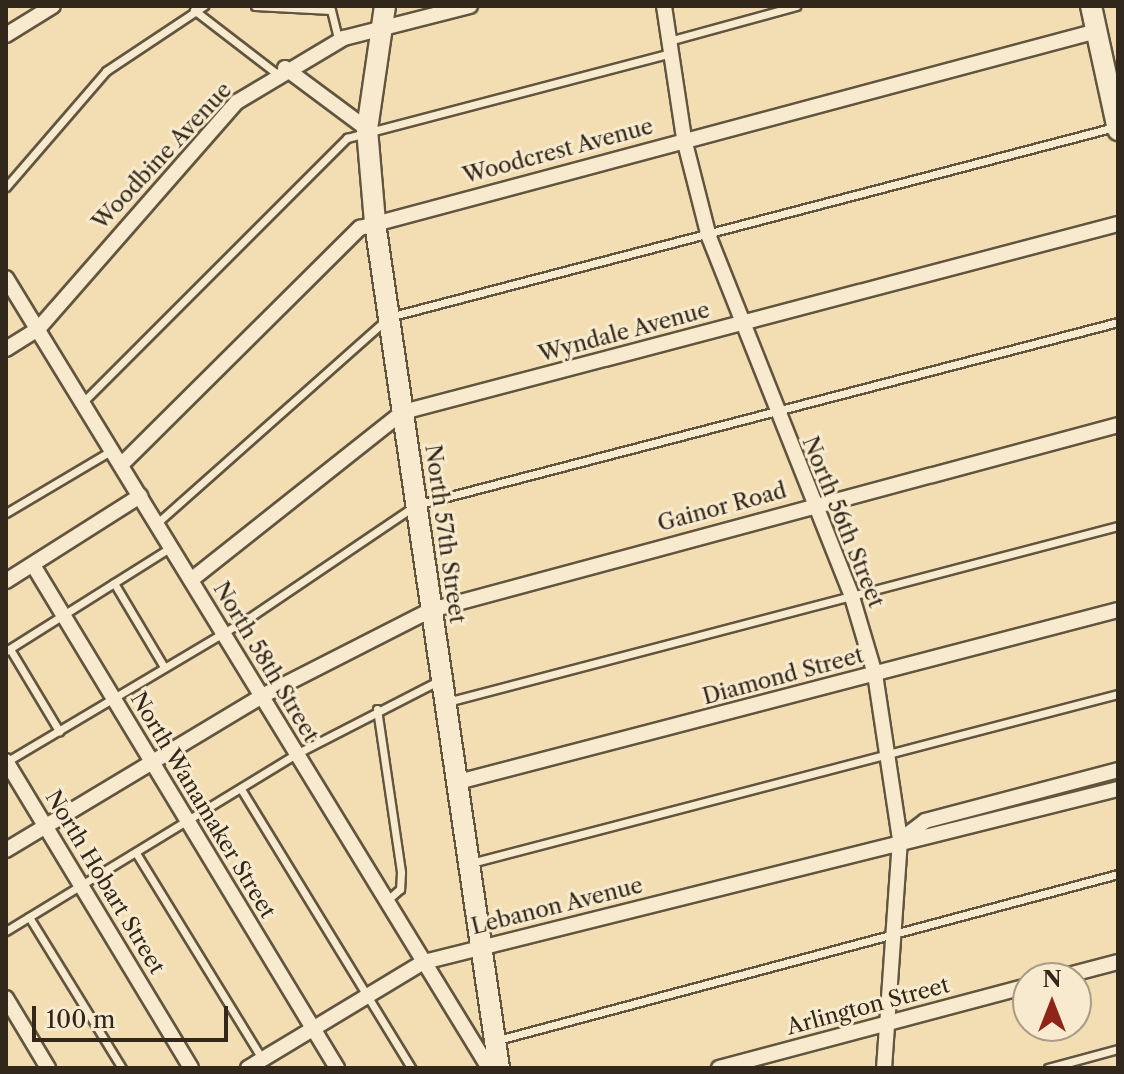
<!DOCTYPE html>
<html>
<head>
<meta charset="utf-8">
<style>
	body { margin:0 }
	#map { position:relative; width:1124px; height:1074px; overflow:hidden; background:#f3deb3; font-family:"Libre Caslon Text",serif }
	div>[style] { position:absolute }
	.roads { filter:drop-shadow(2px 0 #625540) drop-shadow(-2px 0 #625540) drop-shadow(0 2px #625540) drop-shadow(0 -2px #625540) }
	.lane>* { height:7px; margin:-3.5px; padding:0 3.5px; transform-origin:3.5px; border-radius:3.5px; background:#f7eace }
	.street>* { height:14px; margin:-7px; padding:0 7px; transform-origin:7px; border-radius:7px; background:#f7eace }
	.secondary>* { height:20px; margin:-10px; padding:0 10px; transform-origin:10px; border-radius:10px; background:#f7eace }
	span { translate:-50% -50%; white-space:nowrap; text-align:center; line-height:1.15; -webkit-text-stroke:6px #f7eace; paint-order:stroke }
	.street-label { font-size:22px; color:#31271a }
	.frame { position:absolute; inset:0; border:8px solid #31271a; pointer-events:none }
	.north { position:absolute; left:1012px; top:962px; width:80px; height:80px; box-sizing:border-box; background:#f7eace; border:2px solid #a89c86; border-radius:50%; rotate:0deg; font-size:22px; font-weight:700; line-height:32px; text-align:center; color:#31271a }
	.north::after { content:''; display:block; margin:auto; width:28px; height:36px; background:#8f2418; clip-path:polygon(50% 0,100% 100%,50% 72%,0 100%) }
	.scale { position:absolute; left:32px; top:1006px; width:196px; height:36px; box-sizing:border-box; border:4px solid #31271a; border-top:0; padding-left:10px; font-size:24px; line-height:28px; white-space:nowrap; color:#31271a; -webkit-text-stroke:6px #f7eace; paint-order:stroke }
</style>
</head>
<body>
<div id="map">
	<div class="roads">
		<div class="lane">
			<i style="left:255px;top:6px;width:76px;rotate:3deg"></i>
			<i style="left:331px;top:10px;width:32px;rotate:76deg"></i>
			<i style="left:194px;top:10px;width:105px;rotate:37.6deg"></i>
			<i style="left:669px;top:41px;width:132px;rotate:-15.4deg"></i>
			<i style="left:6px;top:187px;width:153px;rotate:-49.2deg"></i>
			<i style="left:106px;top:71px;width:118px;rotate:-33.6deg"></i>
			<i style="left:82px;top:403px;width:375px;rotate:-45deg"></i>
			<i style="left:347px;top:138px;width:335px;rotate:-14.7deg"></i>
			<i style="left:6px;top:513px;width:123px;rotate:-30.7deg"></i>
			<i style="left:156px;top:524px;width:312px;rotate:-41.6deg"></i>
			<i style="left:389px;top:317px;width:750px;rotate:-14.67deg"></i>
			<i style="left:114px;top:583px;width:98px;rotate:59.2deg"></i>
			<i style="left:10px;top:649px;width:96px;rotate:59.1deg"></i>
			<i style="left:6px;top:651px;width:195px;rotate:-32.2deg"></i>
			<i style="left:447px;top:702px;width:694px;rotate:-14.7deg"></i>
			<i style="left:377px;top:709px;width:165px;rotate:81.6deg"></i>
			<i style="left:401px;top:872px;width:17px;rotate:93deg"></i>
			<i style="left:400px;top:889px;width:18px;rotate:139deg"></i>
			<i style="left:6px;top:762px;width:282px;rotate:-30.7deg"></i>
			<i style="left:249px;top:618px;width:202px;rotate:-34.1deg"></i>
			<i style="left:416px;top:505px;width:725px;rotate:-14.61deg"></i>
			<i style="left:241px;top:789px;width:327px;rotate:58.6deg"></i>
			<i style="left:136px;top:853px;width:241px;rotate:58.5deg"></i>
			<i style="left:471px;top:863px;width:669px;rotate:-14.64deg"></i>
			<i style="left:29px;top:917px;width:177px;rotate:58.4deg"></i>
			<i style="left:6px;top:931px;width:340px;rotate:-31.4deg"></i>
			<i style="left:296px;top:754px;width:162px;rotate:-27.2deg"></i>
			<i style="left:498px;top:1040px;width:642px;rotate:-14.99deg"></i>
			<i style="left:1048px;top:1068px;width:73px;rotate:-15.2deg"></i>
		</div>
		<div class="street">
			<i style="left:664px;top:6px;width:134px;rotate:81.4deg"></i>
			<i style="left:684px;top:139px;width:101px;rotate:75.7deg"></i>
			<i style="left:709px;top:237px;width:387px;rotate:68.3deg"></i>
			<i style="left:852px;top:597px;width:80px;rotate:73.4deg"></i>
			<i style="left:875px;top:674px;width:168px;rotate:81.4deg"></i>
			<i style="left:900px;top:840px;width:229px;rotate:94deg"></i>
			<i style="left:6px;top:35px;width:55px;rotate:-31.7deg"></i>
			<i style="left:285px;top:68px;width:102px;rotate:36.6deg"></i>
			<i style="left:6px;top:278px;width:926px;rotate:58.56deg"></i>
			<i style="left:6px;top:349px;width:38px;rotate:-32deg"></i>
			<i style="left:38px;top:329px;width:302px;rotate:-48.8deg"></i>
			<i style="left:237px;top:102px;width:125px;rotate:-30.9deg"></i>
			<i style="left:344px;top:38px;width:130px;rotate:-14.3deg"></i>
			<i style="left:121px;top:465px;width:337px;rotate:-44.8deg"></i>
			<i style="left:360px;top:228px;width:759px;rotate:-14.97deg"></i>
			<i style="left:33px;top:565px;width:588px;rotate:58.85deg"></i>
			<i style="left:191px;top:580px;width:270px;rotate:-38.4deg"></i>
			<i style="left:403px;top:412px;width:739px;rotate:-14.73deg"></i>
			<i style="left:6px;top:581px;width:159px;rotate:-32.4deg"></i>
			<i style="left:6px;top:761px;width:358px;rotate:58.9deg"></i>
			<i style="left:458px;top:782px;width:682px;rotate:-14.61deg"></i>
			<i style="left:900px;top:840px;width:31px;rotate:-37deg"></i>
			<i style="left:925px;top:821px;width:200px;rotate:-14.8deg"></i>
			<i style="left:6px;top:850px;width:299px;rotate:-31deg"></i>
			<i style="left:262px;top:696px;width:190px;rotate:-27deg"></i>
			<i style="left:431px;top:610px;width:711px;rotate:-15.07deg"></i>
			<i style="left:1057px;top:978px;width:63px;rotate:-14.7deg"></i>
			<i style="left:6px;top:998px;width:82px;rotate:59deg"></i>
			<i style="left:248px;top:1068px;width:205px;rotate:-31.1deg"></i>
			<i style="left:424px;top:962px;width:715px;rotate:-14deg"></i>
			<i style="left:719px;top:1068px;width:320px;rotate:-14.9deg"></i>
		</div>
		<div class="secondary">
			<i style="left:385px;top:6px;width:124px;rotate:98.3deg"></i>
			<i style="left:367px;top:129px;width:94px;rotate:85.1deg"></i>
			<i style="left:375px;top:223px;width:854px;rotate:81.65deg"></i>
			<i style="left:1091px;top:6px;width:127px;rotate:77.7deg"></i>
		</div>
	</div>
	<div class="street-label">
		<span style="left:558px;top:151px;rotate:-15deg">Woodcrest Avenue</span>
		<span style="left:162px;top:156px;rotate:-47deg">Woodbine Avenue</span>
		<span style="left:624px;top:332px;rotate:-15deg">Wyndale Avenue</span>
		<span style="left:722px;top:507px;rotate:-15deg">Gainor Road</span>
		<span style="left:843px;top:522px;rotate:68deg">North 56th Street</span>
		<span style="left:445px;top:534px;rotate:82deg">North 57th Street</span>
		<span style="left:266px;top:662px;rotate:59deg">North 58th Street</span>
		<span style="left:783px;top:676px;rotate:-15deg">Diamond Street</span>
		<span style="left:203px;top:805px;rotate:59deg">North Wanamaker Street</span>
		<span style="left:105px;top:882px;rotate:59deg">North Hobart Street</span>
		<span style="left:557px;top:906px;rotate:-14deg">Lebanon Avenue</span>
		<span style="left:868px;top:1006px;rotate:-15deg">Arlington Street</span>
	</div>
	<div class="frame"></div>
	<div class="north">N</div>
	<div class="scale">100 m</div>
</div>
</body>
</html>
